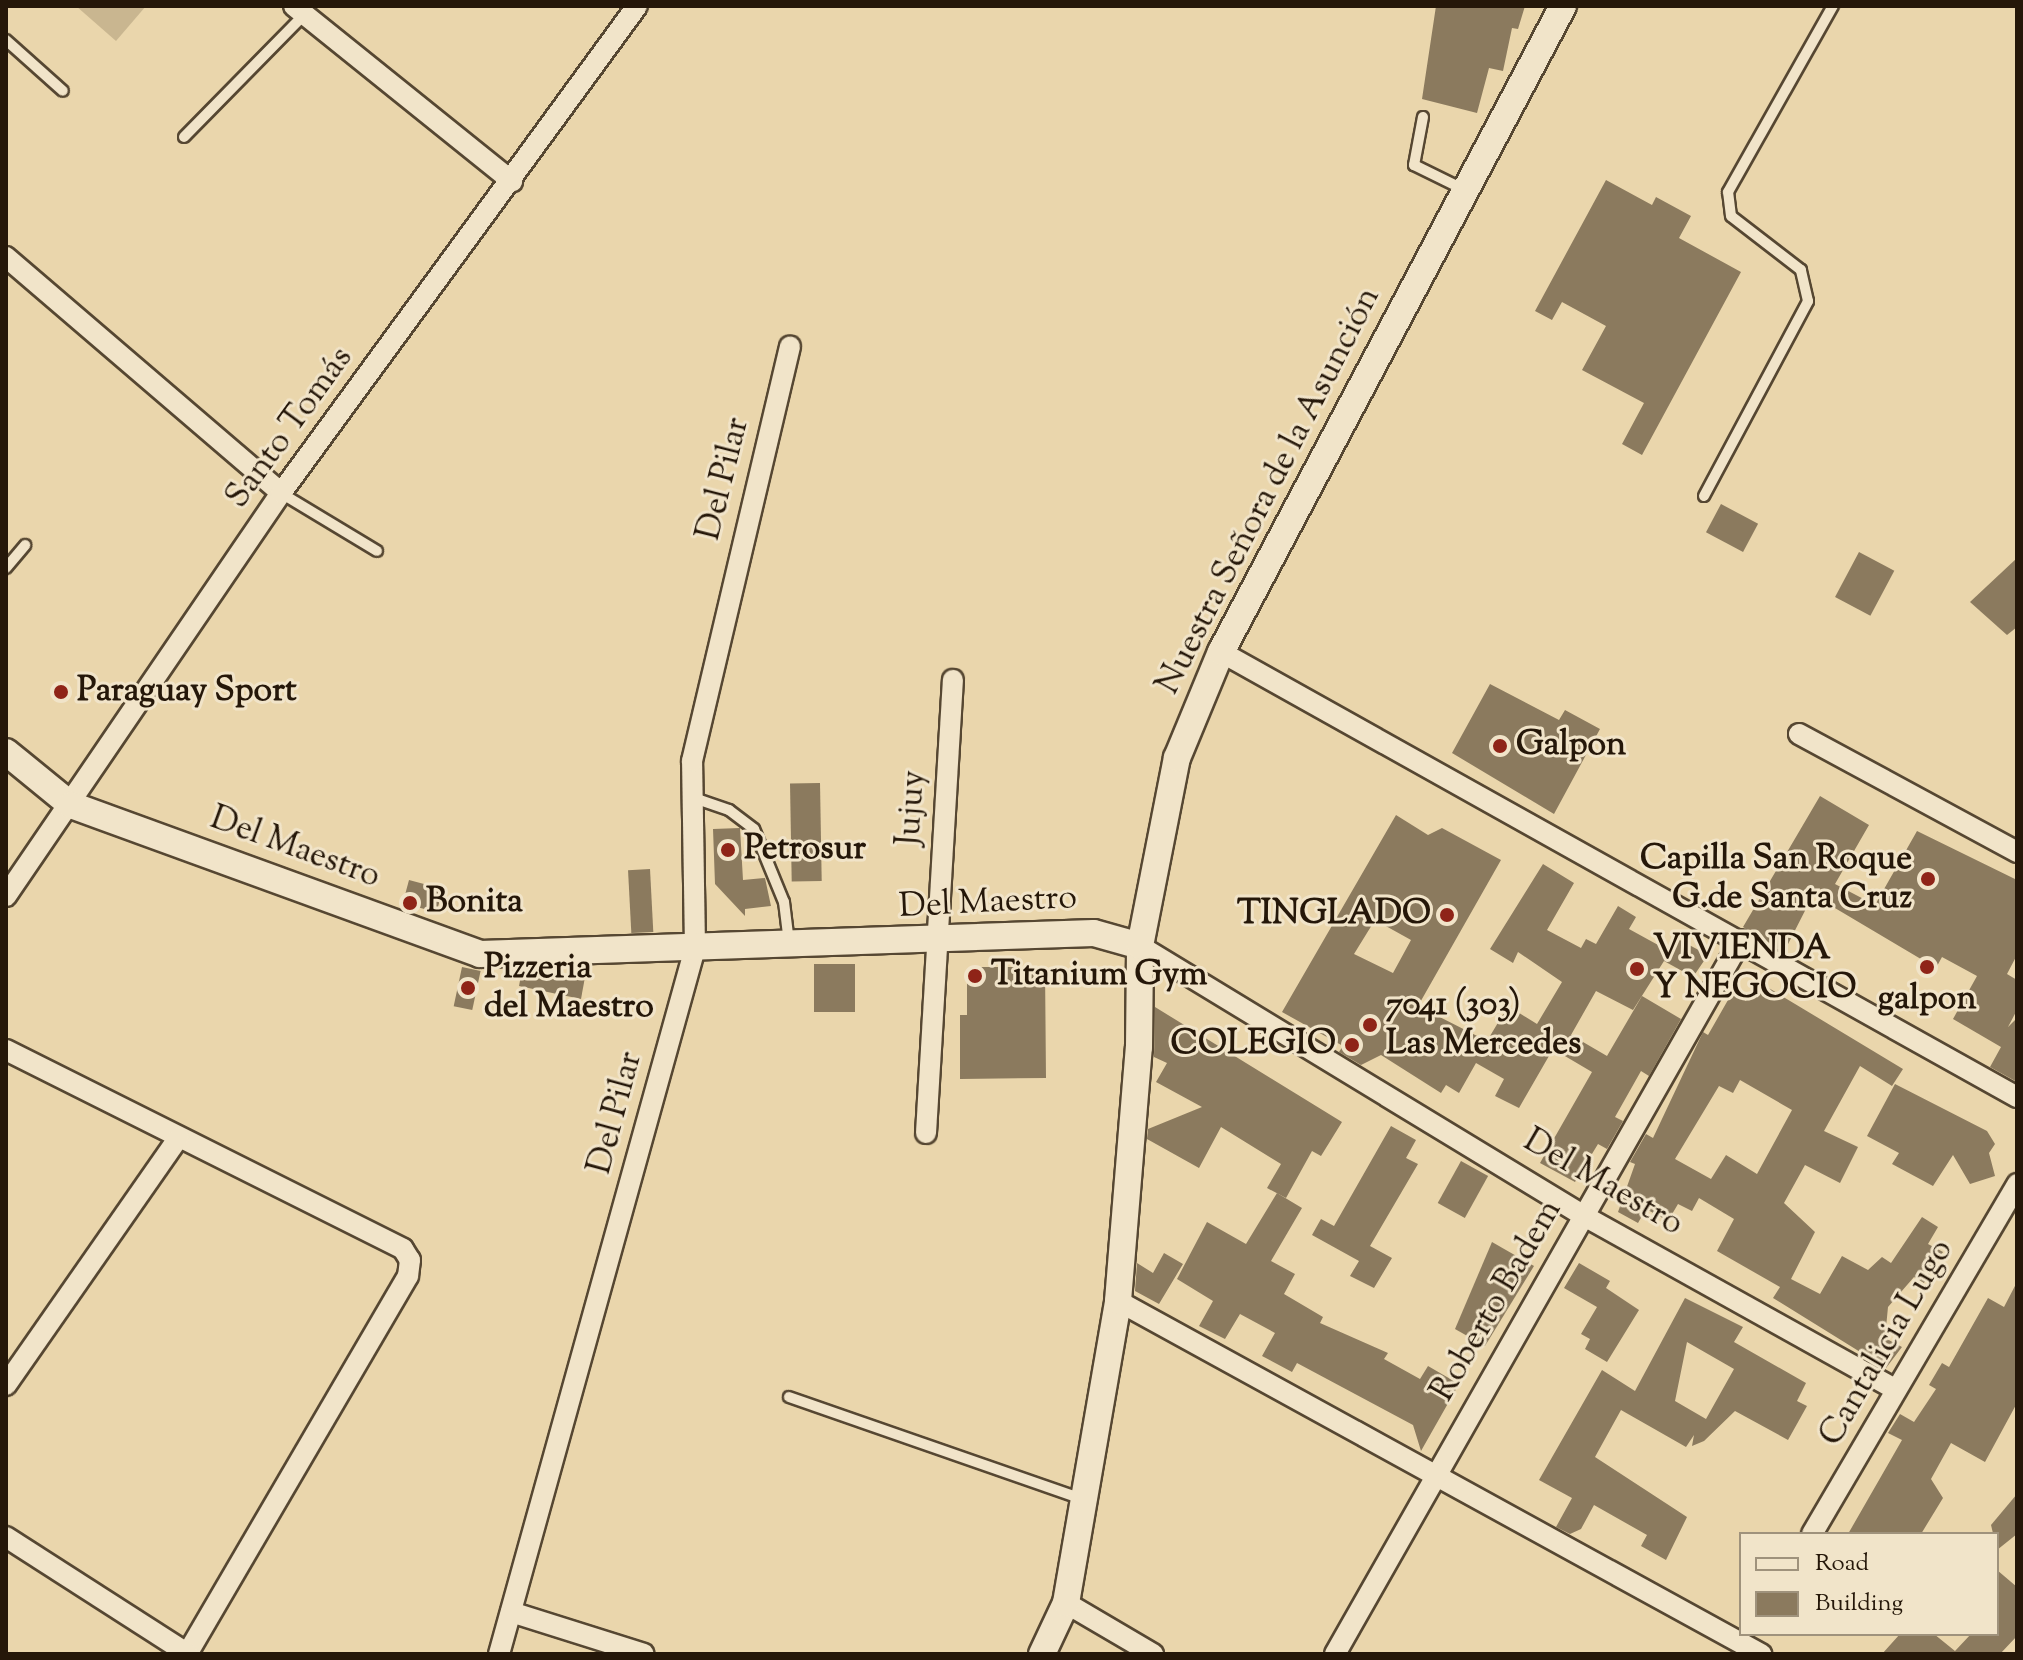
<!DOCTYPE html>
<html>
<head>
<meta charset="utf-8">
<style>
	body { margin:0 }
	#map { position:relative; width:2023px; height:1660px; overflow:hidden; background:#ead6ac; font-family:"Sorts Mill Goudy",serif }
	div>[style] { position:absolute }
	.green>* { inset:0; background:#c9b690 }
	.building>* { inset:0; background:#8b7a5e; transform-origin:0 0 }
	.roads { filter:drop-shadow(2px 0 #564732) drop-shadow(-2px 0 #564732) drop-shadow(0 2px #564732) drop-shadow(0 -2px #564732) }
	.service>* { height:10px; margin:-5px; padding:0 5px; transform-origin:5px; border-radius:5px; background:#f1e4c9 }
	.minor>* { height:20px; margin:-10px; padding:0 10px; transform-origin:10px; border-radius:10px; background:#f1e4c9 }
	.tertiary>* { height:26px; margin:-13px; padding:0 13px; transform-origin:13px; border-radius:13px; background:#f1e4c9 }
	.dots>* { width:22px; height:22px; translate:-50% -50%; box-sizing:border-box; border:4px solid #f1e4c9; border-radius:50% }
	span { translate:-50% -50%; white-space:nowrap; text-align:center; line-height:1.15; -webkit-text-stroke:6px #f1e4c9; paint-order:stroke }
	.street-label { font-size:34px; color:#251709 }
	.poi-label { font-size:34px; color:#251709; font-weight:700 }
	.left { translate:0 -50%; text-align:left }
	.right { translate:-100% -50%; text-align:right }
	.frame { position:absolute; inset:0; border:8px solid #251709; pointer-events:none }
	.legend { position:absolute; left:1739px; top:1532px; width:260px; height:104px; box-sizing:border-box; background:#f1e4c9; border:2px solid #9f927c; margin:0; padding:10px 14px; list-style:none; font-size:24px; color:#251709 }
	.legend li { display:flex; align-items:center; gap:16px; height:40px }
	.legend b { width:40px; border:2px solid #9f927c }
</style>
</head>
<body>
<div id="map">
	<div class="green">
		<i style="clip-path:polygon(76px 6px,146px 6px,116px 41px)"></i>
	</div>
	<div class="building">
		<i style="clip-path:polygon(1436px 6px,1525px 6px,1518px 29px,1512px 28px,1503px 71px,1489px 68px,1477px 113px,1422px 99px)"></i>
		<i style="clip-path:polygon(1606px 180px,1652px 205px,1656px 197px,1691px 216px,1679px 238px,1741px 272px,1642px 455px,1622px 444px,1644px 403px,1582px 370px,1606px 326px,1562px 302px,1552px 320px,1535px 311px)"></i>
		<i style="left:1721px;top:504px;width:42px;height:32px;rotate:28deg"></i>
		<i style="left:1859px;top:552px;width:40px;height:51px;rotate:28deg"></i>
		<i style="clip-path:polygon(2017px 558px,2017px 627px,2007px 635px,1970px 602px)"></i>
		<i style="clip-path:polygon(1490px 684px,1559px 720px,1565px 710px,1600px 729px,1554px 814px,1452px 753px)"></i>
		<i style="left:820px;top:783px;width:98px;height:30px;rotate:89deg"></i>
		<i style="clip-path:polygon(1820px 796px,1869px 825px,1835px 884px,1875px 905px,1917px 831px,2017px 880px,2017px 955px,2007px 974px,2017px 980px,2017px 1010px,2008px 1027px,2017px 1018px,2017px 1082px,1990px 1067px,2001px 1047px,1953px 1019px,1977px 976px,1942px 957px,1936px 968px,1813px 895px,1784px 952px,1743px 927px)"></i>
		<i style="clip-path:polygon(evenodd,1396px 815px,1428px 835px,1442px 828px,1501px 860px,1418px 1006px,1487px 1041px,1508px 1006px,1537px 1024px,1562px 982px,1518px 952px,1513px 963px,1490px 949px,1543px 864px,1574px 883px,1547px 930px,1581px 948px,1586px 939px,1596px 944px,1618px 906px,1636px 917px,1629px 929px,1669px 951px,1676px 938px,1708px 955px,1693px 977px,1664px 961px,1633px 1010px,1596px 991px,1571px 1035px,1607px 1056px,1642px 996px,1681px 1019px,1649px 1076px,1641px 1071px,1619px 1110px,1615px 1117px,1623px 1121px,1607px 1149px,1598px 1144px,1575px 1182px,1540px 1163px,1592px 1072px,1553px 1049px,1519px 1108px,1495px 1096px,1504px 1079px,1476px 1063px,1459px 1093px,1446px 1085px,1441px 1093px,1381px 1055px,1361px 1065px,1339px 1052px,1343px 1046px,1282px 1012px,1396px 815px,1375px 920px,1411px 940px,1393px 973px,1354px 954px,1375px 920px)"></i>
		<i style="clip-path:polygon(740px 828px,743px 880px,765px 878px,771px 906px,745px 909px,745px 916px,715px 884px,713px 829px)"></i>
		<i style="left:650px;top:869px;width:63px;height:22px;rotate:87deg"></i>
		<i style="left:409px;top:880px;width:35px;height:24px;rotate:15deg"></i>
		<i style="left:814px;top:964px;width:41px;height:48px"></i>
		<i style="left:462px;top:967px;width:19px;height:40px;rotate:12deg"></i>
		<i style="clip-path:polygon(977px 967px,1045px 967px,1046px 1078px,960px 1079px,960px 1015px,967px 1015px,967px 976px)"></i>
		<i style="clip-path:polygon(521px 975px,585px 977px,581px 999px,519px 986px)"></i>
		<i style="clip-path:polygon(evenodd,1757px 981px,1903px 1069px,1892px 1086px,1860px 1066px,1824px 1131px,1858px 1147px,1840px 1183px,1805px 1165px,1784px 1203px,1815px 1232px,1791px 1279px,1820px 1294px,1842px 1256px,1868px 1270px,1882px 1257px,1891px 1263px,1922px 1217px,1938px 1227px,1928px 1244px,1943px 1252px,1924px 1283px,1914px 1277px,1888px 1307px,1885px 1338px,1902px 1347px,1886px 1368px,1773px 1298px,1780px 1287px,1717px 1251px,1734px 1219px,1699px 1198px,1692px 1211px,1678px 1204px,1668px 1221px,1646px 1209px,1638px 1223px,1618px 1212px,1635px 1164px,1630px 1162px,1646px 1134px,1653px 1138px,1703px 1032px,1708px 1035px,1732px 993px,1746px 1001px,1757px 981px,1740px 1080px,1792px 1110px,1757px 1174px,1726px 1155px,1711px 1179px,1675px 1159px,1719px 1086px,1733px 1093px,1740px 1080px)"></i>
		<i style="clip-path:polygon(1155px 1007px,1342px 1122px,1321px 1156px,1312px 1151px,1286px 1198px,1267px 1188px,1281px 1164px,1221px 1127px,1199px 1168px,1147px 1139px,1148px 1129px,1202px 1107px,1156px 1082px,1167px 1063px,1154px 1057px)"></i>
		<i style="clip-path:polygon(1895px 1084px,1987px 1131px,1995px 1144px,1989px 1153px,1995px 1176px,1970px 1184px,1953px 1155px,1933px 1186px,1892px 1164px,1899px 1153px,1867px 1136px)"></i>
		<i style="clip-path:polygon(1391px 1126px,1416px 1140px,1406px 1158px,1418px 1164px,1370px 1246px,1392px 1258px,1374px 1288px,1350px 1276px,1359px 1261px,1312px 1235px,1321px 1219px,1334px 1226px)"></i>
		<i style="left:1461px;top:1161px;width:31px;height:48px;rotate:29deg"></i>
		<i style="clip-path:polygon(1277px 1193px,1302px 1208px,1271px 1261px,1295px 1274px,1284px 1294px,1323px 1317px,1320px 1323px,1388px 1353px,1384px 1359px,1420px 1379px,1428px 1366px,1459px 1384px,1421px 1451px,1413px 1425px,1297px 1363px,1292px 1372px,1262px 1356px,1275px 1333px,1240px 1314px,1225px 1339px,1199px 1326px,1213px 1301px,1177px 1279px,1207px 1222px,1246px 1244px)"></i>
		<i style="clip-path:polygon(1492px 1242px,1534px 1266px,1485px 1346px,1455px 1329px)"></i>
		<i style="clip-path:polygon(1164px 1253px,1183px 1264px,1159px 1304px,1135px 1291px,1137px 1263px,1153px 1273px)"></i>
		<i style="clip-path:polygon(1579px 1263px,1610px 1281px,1606px 1288px,1639px 1310px,1607px 1362px,1585px 1349px,1590px 1339px,1581px 1334px,1597px 1307px,1564px 1288px)"></i>
		<i style="clip-path:polygon(2017px 1282px,2017px 1403px,1985px 1462px,1951px 1443px,1931px 1479px,1943px 1498px,1921px 1534px,1848px 1534px,1902px 1440px,1888px 1433px,1900px 1414px,1914px 1422px,1936px 1389px,1929px 1385px,1942px 1363px,1949px 1367px,1988px 1298px,2004px 1307px)"></i>
		<i style="clip-path:polygon(evenodd,1685px 1298px,1743px 1327px,1734px 1342px,1806px 1383px,1797px 1401px,1807px 1406px,1788px 1440px,1735px 1411px,1704px 1441px,1692px 1446px,1694px 1435px,1686px 1447px,1621px 1410px,1595px 1457px,1687px 1517px,1666px 1560px,1641px 1546px,1647px 1535px,1594px 1505px,1581px 1529px,1570px 1534px,1556px 1527px,1572px 1498px,1539px 1480px,1602px 1370px,1635px 1391px,1685px 1298px,1687px 1342px,1734px 1369px,1706px 1419px,1675px 1401px,1687px 1342px)"></i>
		<i style="clip-path:polygon(2017px 1494px,2017px 1534px,1997px 1550px,1991px 1525px)"></i>
		<i style="clip-path:polygon(1997px 1570px,2017px 1587px,2017px 1636px,2000px 1654px,1882px 1654px,1900px 1634px,1934px 1634px,1955px 1651px,1971px 1634px,1997px 1634px)"></i>
	</div>
	<div class="roads">
		<div class="service">
			<i style="left:6px;top:40px;width:76px;rotate:41.8deg"></i>
			<i style="left:1423px;top:117px;width:49px;rotate:100.6deg"></i>
			<i style="left:1414px;top:165px;width:55px;rotate:26.1deg"></i>
			<i style="left:184px;top:137px;width:171px;rotate:-45.5deg"></i>
			<i style="left:281px;top:493px;width:112px;rotate:31.1deg"></i>
			<i style="left:1704px;top:496px;width:221px;rotate:-61.9deg"></i>
			<i style="left:1808px;top:301px;width:32px;rotate:-103deg"></i>
			<i style="left:1801px;top:270px;width:88px;rotate:-142.4deg"></i>
			<i style="left:1731px;top:216px;width:24px;rotate:-97deg"></i>
			<i style="left:1728px;top:192px;width:214px;rotate:-60.6deg"></i>
			<i style="left:6px;top:568px;width:30px;rotate:-50deg"></i>
			<i style="left:694px;top:798px;width:37px;rotate:19deg"></i>
			<i style="left:729px;top:810px;width:31px;rotate:37deg"></i>
			<i style="left:754px;top:829px;width:79px;rotate:67.7deg"></i>
			<i style="left:784px;top:902px;width:39px;rotate:83deg"></i>
			<i style="left:789px;top:1397px;width:310px;rotate:19.2deg"></i>
		</div>
		<div class="minor">
			<i style="left:294px;top:6px;width:280px;rotate:38.8deg"></i>
			<i style="left:6px;top:257px;width:362px;rotate:40.6deg"></i>
			<i style="left:1221px;top:652px;width:912px;rotate:29.21deg"></i>
			<i style="left:1799px;top:734px;width:248px;rotate:28.4deg"></i>
			<i style="left:6px;top:896px;width:488px;rotate:-55.7deg"></i>
			<i style="left:281px;top:493px;width:603px;rotate:-53.83deg"></i>
			<i style="left:1140px;top:946px;width:520px;rotate:31.3deg"></i>
			<i style="left:1584px;top:1216px;width:357px;rotate:29.1deg"></i>
			<i style="left:6px;top:1050px;width:444px;rotate:26.6deg"></i>
			<i style="left:403px;top:1249px;width:13px;rotate:58deg"></i>
			<i style="left:410px;top:1260px;width:16px;rotate:97deg"></i>
			<i style="left:408px;top:1276px;width:438px;rotate:120.3deg"></i>
			<i style="left:926px;top:1133px;width:454px;rotate:-86.6deg"></i>
			<i style="left:1118px;top:1301px;width:734px;rotate:28.77deg"></i>
			<i style="left:6px;top:1385px;width:302px;rotate:-55.1deg"></i>
			<i style="left:1812px;top:1534px;width:406px;rotate:-59.6deg"></i>
			<i style="left:6px;top:1537px;width:216px;rotate:32.7deg"></i>
			<i style="left:1066px;top:1603px;width:101px;rotate:30.4deg"></i>
			<i style="left:511px;top:1612px;width:139px;rotate:17.5deg"></i>
			<i style="left:499px;top:1654px;width:733px;rotate:-74.48deg"></i>
			<i style="left:695px;top:948px;width:187px;rotate:-90.9deg"></i>
			<i style="left:692px;top:761px;width:426px;rotate:-76.7deg"></i>
			<i style="left:1335px;top:1654px;width:821px;rotate:-60.38deg"></i>
		</div>
		<div class="tertiary">
			<i style="left:6px;top:752px;width:84px;rotate:39.2deg"></i>
			<i style="left:71px;top:805px;width:435px;rotate:20deg"></i>
			<i style="left:480px;top:954px;width:614px;rotate:-1.96deg"></i>
			<i style="left:1094px;top:933px;width:48px;rotate:15.8deg"></i>
			<i style="left:1042px;top:1654px;width:56px;rotate:-64.8deg"></i>
			<i style="left:1066px;top:1603px;width:306px;rotate:-80.2deg"></i>
			<i style="left:1118px;top:1301px;width:255px;rotate:-85.3deg"></i>
			<i style="left:1139px;top:1047px;width:101px;rotate:-89.4deg"></i>
			<i style="left:1140px;top:946px;width:192px;rotate:-78.9deg"></i>
			<i style="left:1177px;top:758px;width:115px;rotate:-67.5deg"></i>
			<i style="left:1221px;top:652px;width:731px;rotate:-62.1deg"></i>
		</div>
	</div>
	<div class="dots">
		<i style="left:61px;top:692px;background:#8f2418"></i>
		<i style="left:1500px;top:746px;background:#8f2418"></i>
		<i style="left:728px;top:850px;background:#8f2418"></i>
		<i style="left:1928px;top:879px;background:#8f2418"></i>
		<i style="left:410px;top:903px;background:#8f2418"></i>
		<i style="left:1447px;top:915px;background:#8f2418"></i>
		<i style="left:1927px;top:967px;background:#8f2418"></i>
		<i style="left:1637px;top:969px;background:#8f2418"></i>
		<i style="left:975px;top:976px;background:#8f2418"></i>
		<i style="left:468px;top:988px;background:#8f2418"></i>
		<i style="left:1370px;top:1025px;background:#8f2418"></i>
		<i style="left:1352px;top:1045px;background:#8f2418"></i>
	</div>
	<div class="street-label">
		<span style="left:290px;top:428px;rotate:-54deg">Santo Tomás</span>
		<span style="left:724px;top:479px;rotate:-76deg">Del Pilar</span>
		<span style="left:1269px;top:491px;rotate:-63deg">Nuestra Señora de la Asunción</span>
		<span style="left:912px;top:808px;rotate:-86deg">Jujuy</span>
		<span style="left:295px;top:848px;rotate:20deg">Del Maestro</span>
		<span style="left:988px;top:903px;rotate:-3deg">Del Maestro</span>
		<span style="left:616px;top:1113px;rotate:-75deg">Del Pilar</span>
		<span style="left:1603px;top:1183px;rotate:30deg">Del Maestro</span>
		<span style="left:1497px;top:1301px;rotate:-60deg">Roberto Badem</span>
		<span style="left:1887px;top:1343px;rotate:-60deg">Cantalicia Lugo</span>
	</div>
	<div class="poi-label">
		<span class="left" style="left:77px;top:692px">Paraguay Sport</span>
		<span class="left" style="left:1516px;top:746px">Galpon</span>
		<span class="left" style="left:744px;top:850px">Petrosur</span>
		<span class="right" style="left:1912px;top:879px">Capilla San Roque<br>G.de Santa Cruz</span>
		<span class="left" style="left:426px;top:903px">Bonita</span>
		<span class="right" style="left:1431px;top:915px">TINGLADO</span>
		<span class="left" style="left:1653px;top:969px">VIVIENDA<br>Y NEGOCIO</span>
		<span class="left" style="left:484px;top:988px">Pizzeria<br>del Maestro</span>
		<span class="left" style="left:991px;top:976px">Titanium Gym</span>
		<span style="left:1927px;top:1000px">galpon</span>
		<span class="left" style="left:1386px;top:1025px">7041 (303)<br>Las Mercedes</span>
		<span class="right" style="left:1336px;top:1045px">COLEGIO</span>
	</div>
	<div class="frame"></div>
	<ul class="legend">
	<li><b style="height:10px;background:#f1e4c9"></b>Road</li>
	<li><b style="height:22px;background:#8b7a5e"></b>Building</li>
	</ul>
</div>
</body>
</html>
